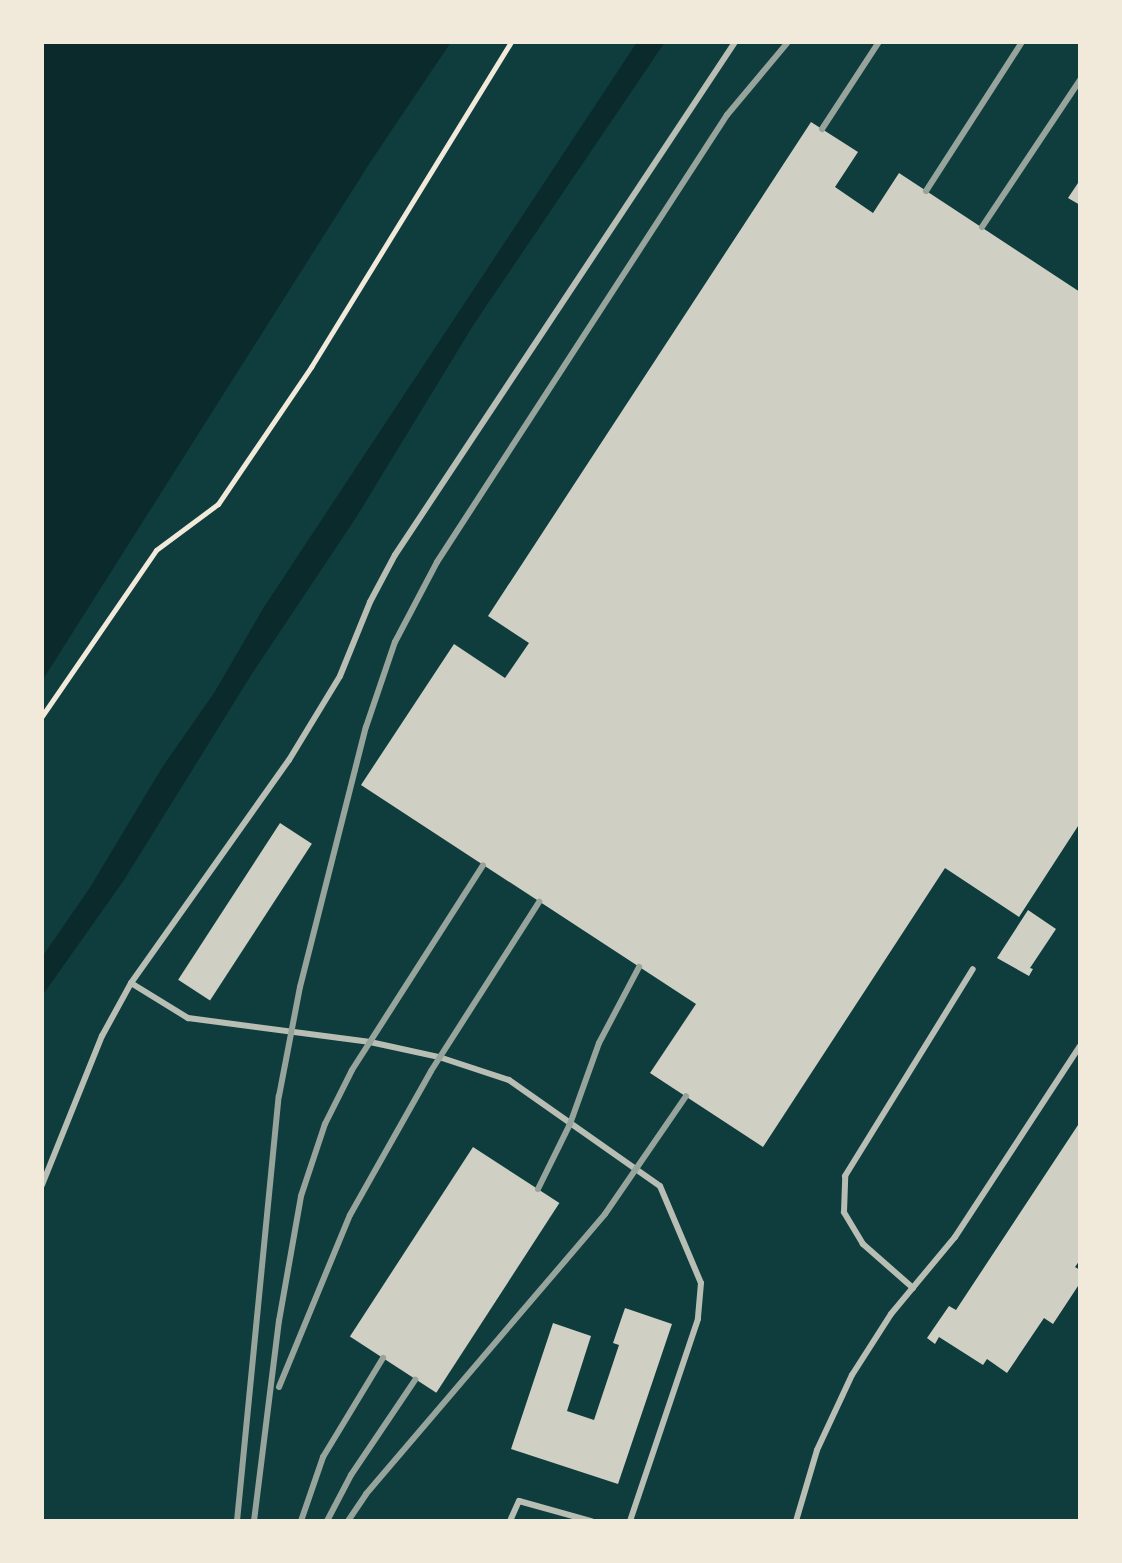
<!DOCTYPE html>
<html>
<head>
<meta charset="utf-8">
<style>
	body { margin:0 }
	#map { position:relative; width:1122px; height:1563px; overflow:hidden; background:#0f3d3e; font-family:"Golos Text",sans-serif }
	div>[style] { position:absolute }
	.water>* { inset:0; background:#0a2a2b }
	.building>* { inset:0; background:#cfcfc3; transform-origin:0 0 }
	.path>* { height:5px; margin:-2.5px; padding:0 2.5px; transform-origin:2.5px; border-radius:2.5px; background:#f1e9da }
	.service>* { height:6px; margin:-3px; padding:0 3px; transform-origin:3px; border-radius:3px; background:#b8beb3 }
	.rail>* { height:6px; margin:-3px; padding:0 3px; transform-origin:3px; border-radius:3px; background:#97a49c }
	span { translate:-50% -50%; white-space:nowrap; text-align:center; line-height:1.15; -webkit-text-stroke:6px #f1e9da; paint-order:stroke }
	.frame { position:absolute; inset:0; border:44px solid #f1e9da; pointer-events:none }
</style>
</head>
<body>
<div id="map">
	<div class="water">
		<i style="clip-path:polygon(42px 42px,451px 42px,371px 161px,42px 681px)"></i>
		<i style="clip-path:polygon(637px 42px,665px 42px,474px 324px,357px 516px,253px 672px,124px 880px,42px 996px,42px 957px,89px 889px,163px 766px,214px 693px,264px 607px)"></i>
	</div>
	<div class="building">
		<i style="clip-path:polygon(811px 122px,858px 152px,835px 187px,873px 213px,899px 173px,1080px 292px,1080px 823px,1019px 917px,945px 868px,763px 1147px,650px 1073px,696px 1004px,361px 785px,454px 644px,505px 678px,529px 643px,488px 616px)"></i>
		<i style="clip-path:polygon(1080px 180px,1080px 205px,1068px 198px)"></i>
		<i style="left:280px;top:823px;width:38px;height:187px;rotate:33deg"></i>
		<i style="clip-path:polygon(1028px 910px,1056px 929px,1030px 968px,1033px 969px,1029px 976px,997px 958px)"></i>
		<i style="clip-path:polygon(1080px 1122px,1080px 1260px,1075px 1267px,1080px 1270px,1080px 1283px,1053px 1324px,1044px 1318px,1007px 1373px,987px 1359px,983px 1365px,939px 1337px,935px 1344px,927px 1338px,949px 1306px,956px 1310px)"></i>
		<i style="left:473px;top:1147px;width:103px;height:226px;rotate:33deg"></i>
		<i style="clip-path:polygon(625px 1308px,672px 1324px,618px 1484px,511px 1449px,553px 1323px,591px 1336px,567px 1411px,594px 1420px,619px 1345px,613px 1343px)"></i>
	</div>
	<div class="path">
		<i style="left:42px;top:716px;width:201px;rotate:-55.5deg"></i>
		<i style="left:156px;top:550px;width:77px;rotate:-36.6deg"></i>
		<i style="left:218px;top:504px;width:166px;rotate:-55.8deg"></i>
		<i style="left:311px;top:367px;width:382px;rotate:-58.4deg"></i>
	</div>
	<div class="service">
		<i style="left:131px;top:983px;width:67px;rotate:31.6deg"></i>
		<i style="left:188px;top:1018px;width:184px;rotate:7.5deg"></i>
		<i style="left:370px;top:1042px;width:71px;rotate:12.3deg"></i>
		<i style="left:439px;top:1057px;width:74px;rotate:18.2deg"></i>
		<i style="left:509px;top:1080px;width:184px;rotate:35.1deg"></i>
		<i style="left:660px;top:1186px;width:105px;rotate:67.1deg"></i>
		<i style="left:701px;top:1283px;width:36px;rotate:95deg"></i>
		<i style="left:698px;top:1319px;width:213px;rotate:108.6deg"></i>
		<i style="left:42px;top:1185px;width:161px;rotate:-68.1deg"></i>
		<i style="left:102px;top:1036px;width:60px;rotate:-61.3deg"></i>
		<i style="left:131px;top:983px;width:273px;rotate:-54.7deg"></i>
		<i style="left:289px;top:760px;width:98px;rotate:-58.7deg"></i>
		<i style="left:340px;top:676px;width:80px;rotate:-67.9deg"></i>
		<i style="left:370px;top:602px;width:53px;rotate:-62deg"></i>
		<i style="left:395px;top:555px;width:615px;rotate:-56.46deg"></i>
		<i style="left:913px;top:1288px;width:67px;rotate:-138.7deg"></i>
		<i style="left:863px;top:1244px;width:37px;rotate:-121deg"></i>
		<i style="left:844px;top:1212px;width:36px;rotate:-88deg"></i>
		<i style="left:845px;top:1176px;width:243px;rotate:-58.3deg"></i>
		<i style="left:510px;top:1521px;width:22px;rotate:-66deg"></i>
		<i style="left:519px;top:1501px;width:75px;rotate:15.5deg"></i>
		<i style="left:796px;top:1521px;width:74px;rotate:-73.5deg"></i>
		<i style="left:817px;top:1450px;width:83px;rotate:-65deg"></i>
		<i style="left:852px;top:1375px;width:72px;rotate:-57.4deg"></i>
		<i style="left:891px;top:1314px;width:100px;rotate:-50.3deg"></i>
		<i style="left:955px;top:1237px;width:228px;rotate:-56.8deg"></i>
	</div>
	<div class="rail">
		<i style="left:822px;top:129px;width:104px;rotate:-56.8deg"></i>
		<i style="left:926px;top:191px;width:177px;rotate:-57.2deg"></i>
		<i style="left:982px;top:227px;width:177px;rotate:-56.3deg"></i>
		<i style="left:538px;top:1189px;width:72px;rotate:-63.8deg"></i>
		<i style="left:570px;top:1124px;width:86px;rotate:-70.3deg"></i>
		<i style="left:599px;top:1043px;width:86px;rotate:-62.2deg"></i>
		<i style="left:279px;top:1387px;width:186px;rotate:-67.6deg"></i>
		<i style="left:350px;top:1215px;width:165px;rotate:-60.6deg"></i>
		<i style="left:431px;top:1071px;width:201px;rotate:-57.4deg"></i>
		<i style="left:237px;top:1521px;width:427px;rotate:-84.4deg"></i>
		<i style="left:279px;top:1096px;width:111px;rotate:-79.1deg"></i>
		<i style="left:300px;top:987px;width:268px;rotate:-75.8deg"></i>
		<i style="left:366px;top:727px;width:90px;rotate:-71.2deg"></i>
		<i style="left:395px;top:642px;width:90px;rotate:-62.3deg"></i>
		<i style="left:437px;top:562px;width:533px;rotate:-57.03deg"></i>
		<i style="left:727px;top:115px;width:95px;rotate:-50.1deg"></i>
		<i style="left:254px;top:1521px;width:202px;rotate:-82.9deg"></i>
		<i style="left:279px;top:1321px;width:127px;rotate:-80deg"></i>
		<i style="left:301px;top:1196px;width:76px;rotate:-71.6deg"></i>
		<i style="left:325px;top:1124px;width:60px;rotate:-63.4deg"></i>
		<i style="left:352px;top:1070px;width:243px;rotate:-57.4deg"></i>
		<i style="left:301px;top:1521px;width:68px;rotate:-71deg"></i>
		<i style="left:323px;top:1457px;width:116px;rotate:-58.8deg"></i>
		<i style="left:327px;top:1521px;width:52px;rotate:-62.4deg"></i>
		<i style="left:351px;top:1475px;width:115px;rotate:-56deg"></i>
		<i style="left:348px;top:1521px;width:32px;rotate:-56deg"></i>
		<i style="left:366px;top:1494px;width:368px;rotate:-49.5deg"></i>
		<i style="left:605px;top:1214px;width:143px;rotate:-55.5deg"></i>
	</div>
	<div class="frame"></div>
</div>
</body>
</html>
